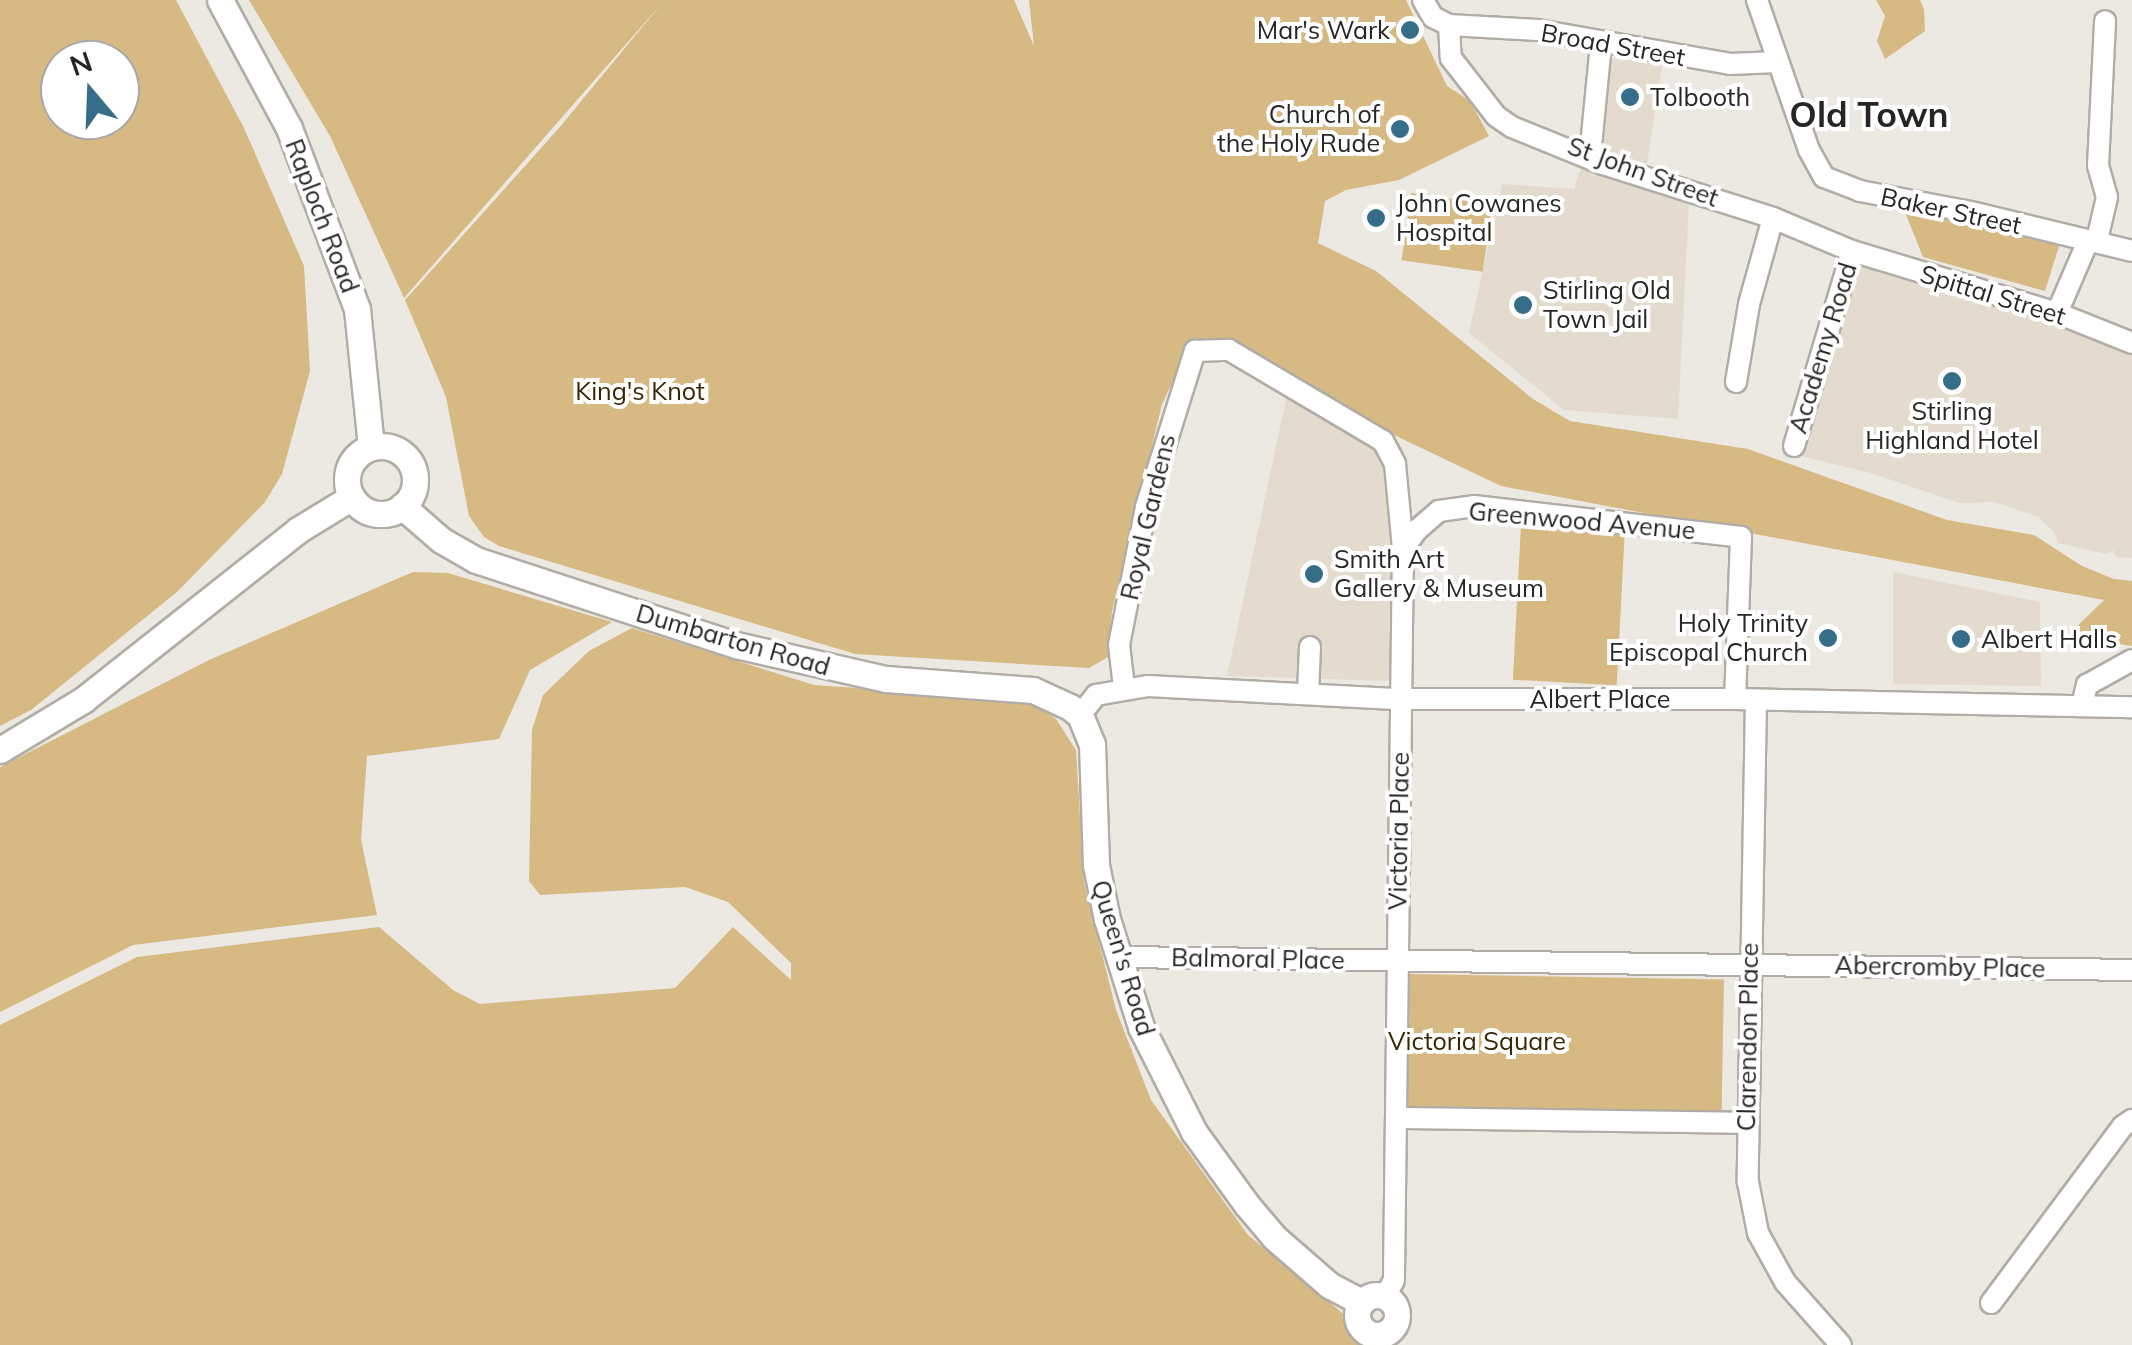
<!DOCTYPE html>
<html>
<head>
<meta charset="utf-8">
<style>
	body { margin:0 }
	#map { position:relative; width:2132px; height:1345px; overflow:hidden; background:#ece8e2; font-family:Mulish,sans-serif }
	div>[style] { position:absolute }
	.built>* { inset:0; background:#e3dbce }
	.green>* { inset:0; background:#d7b983; transform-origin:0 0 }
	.roads { filter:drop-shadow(2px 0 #b1ada6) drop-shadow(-2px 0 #b1ada6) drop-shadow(0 2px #b1ada6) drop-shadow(0 -2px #b1ada6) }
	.minor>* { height:20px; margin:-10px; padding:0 10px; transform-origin:10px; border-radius:10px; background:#fff }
	.major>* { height:25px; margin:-12.5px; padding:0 12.5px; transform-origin:12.5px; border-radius:12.5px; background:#fff }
	.major>.ring { margin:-12.5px; padding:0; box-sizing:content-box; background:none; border:25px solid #fff; border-radius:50% }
	.dots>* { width:28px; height:28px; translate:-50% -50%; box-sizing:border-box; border:5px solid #fff; border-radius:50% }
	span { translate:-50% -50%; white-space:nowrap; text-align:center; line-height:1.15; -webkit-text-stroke:8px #fff; paint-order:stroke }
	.poi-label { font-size:25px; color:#272623 }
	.right { translate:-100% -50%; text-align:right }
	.left { translate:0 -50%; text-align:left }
	.street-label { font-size:25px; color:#272623 }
	.park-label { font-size:25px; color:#372604 }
	.district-label { font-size:35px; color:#272623; font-weight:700 }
	.north { position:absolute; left:40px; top:40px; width:100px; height:100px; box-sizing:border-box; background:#fff; border:2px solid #a9a8a7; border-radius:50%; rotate:341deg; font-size:28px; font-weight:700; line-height:40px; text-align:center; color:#272623 }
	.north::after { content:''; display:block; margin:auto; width:35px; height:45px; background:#366d88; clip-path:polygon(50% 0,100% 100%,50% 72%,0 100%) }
</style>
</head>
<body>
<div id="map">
	<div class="built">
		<i style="clip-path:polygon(1604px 57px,1662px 65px,1647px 165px,1599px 150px)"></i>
		<i style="clip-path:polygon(1581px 168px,1689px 202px,1678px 419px,1564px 410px,1469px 333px,1502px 184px,1574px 189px)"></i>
		<i style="clip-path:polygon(1856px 262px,2132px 351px,2132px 558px,2116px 557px,2113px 550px,2107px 554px,2058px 543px,2055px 533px,2038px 517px,1995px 502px,1959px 503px,1871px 473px,1801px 456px)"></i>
		<i style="clip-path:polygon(1289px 385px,1378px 447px,1390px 481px,1393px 681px,1227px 676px)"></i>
		<i style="clip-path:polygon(1893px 572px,2040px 602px,2041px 686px,1893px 684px)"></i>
	</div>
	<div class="green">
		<i style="clip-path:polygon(evenodd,0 0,176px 0,244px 128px,304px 266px,310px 371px,282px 474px,265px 502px,177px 592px,31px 710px,0 726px,0 0,120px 60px,120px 120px,60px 120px,60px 60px,120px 60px)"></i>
		<i style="clip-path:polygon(249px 0,1014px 0,1034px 46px,1029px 0,1406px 0,1447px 86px,1470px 101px,1489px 136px,1399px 180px,1346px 190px,1325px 201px,1318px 243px,1376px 271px,1533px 399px,1570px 421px,1748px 449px,1947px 520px,2034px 535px,2082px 566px,2114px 579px,2132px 581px,2132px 646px,2067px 636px,2104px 600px,1501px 486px,1350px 414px,1227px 344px,1184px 358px,1162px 404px,1112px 611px,1108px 657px,1089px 668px,855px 654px,499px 546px,484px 537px,469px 516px,446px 397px,405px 300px,559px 128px,662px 3px,404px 298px,330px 136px)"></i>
		<i style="clip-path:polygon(1876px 0,1920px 0,1924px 9px,1925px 31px,1885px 59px,1877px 41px,1885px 16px)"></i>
		<i style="left:1411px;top:193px;width:82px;height:68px;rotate:8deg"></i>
		<i style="clip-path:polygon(1903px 207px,2060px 243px,2045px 291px,1923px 257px)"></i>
		<i style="left:1521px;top:525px;width:104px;height:155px;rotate:3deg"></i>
		<i style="clip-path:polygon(413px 572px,448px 573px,612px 622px,530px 670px,499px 739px,367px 756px,361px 840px,377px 915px,133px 945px,0 1012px,0 767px,209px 660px)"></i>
		<i style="clip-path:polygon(632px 628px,814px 685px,1018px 699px,1039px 705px,1056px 719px,1076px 750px,1084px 882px,1116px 1010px,1151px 1100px,1248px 1235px,1381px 1345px,0 1345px,0 1025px,137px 957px,379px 927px,453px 990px,480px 1004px,675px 988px,733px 927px,791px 980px,791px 963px,728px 902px,685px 887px,540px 895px,529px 881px,532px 730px,543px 695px,589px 651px)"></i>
		<i style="left:1410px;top:974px;width:314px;height:132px;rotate:1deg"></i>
	</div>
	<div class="roads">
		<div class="minor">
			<i style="left:1423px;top:0;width:20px;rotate:60deg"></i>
			<i style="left:1433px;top:17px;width:18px;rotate:27deg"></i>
			<i style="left:1449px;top:25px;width:89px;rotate:3.2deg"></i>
			<i style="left:1538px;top:30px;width:195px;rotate:10deg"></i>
			<i style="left:1730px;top:64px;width:47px;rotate:-2.4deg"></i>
			<i style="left:1757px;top:0;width:159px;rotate:70.9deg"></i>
			<i style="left:1809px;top:150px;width:31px;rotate:61deg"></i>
			<i style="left:1824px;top:177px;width:39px;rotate:21deg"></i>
			<i style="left:1860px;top:191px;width:113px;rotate:10.7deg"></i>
			<i style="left:1971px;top:212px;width:166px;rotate:13.6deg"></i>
			<i style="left:1449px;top:25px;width:33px;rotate:87deg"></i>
			<i style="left:1451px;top:58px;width:73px;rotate:52.2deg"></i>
			<i style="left:1496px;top:116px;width:19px;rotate:35deg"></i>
			<i style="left:1512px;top:127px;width:98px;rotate:22.1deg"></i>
			<i style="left:1603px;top:164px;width:178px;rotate:17.6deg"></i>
			<i style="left:1773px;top:218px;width:86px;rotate:22.7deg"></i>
			<i style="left:1852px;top:251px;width:214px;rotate:16.8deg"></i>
			<i style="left:2057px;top:313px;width:81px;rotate:21.8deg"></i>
			<i style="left:1590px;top:156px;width:114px;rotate:-84.4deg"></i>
			<i style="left:2097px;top:240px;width:44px;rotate:-76.9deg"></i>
			<i style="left:2107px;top:197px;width:32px;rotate:-106deg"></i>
			<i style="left:2098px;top:166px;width:145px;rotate:-87.2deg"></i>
			<i style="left:2057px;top:313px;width:78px;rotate:-66.7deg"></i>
			<i style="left:1736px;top:382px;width:79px;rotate:-80.5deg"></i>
			<i style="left:1749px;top:304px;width:89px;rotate:-74.4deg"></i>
			<i style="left:1794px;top:446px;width:203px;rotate:-73.4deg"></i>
			<i style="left:1403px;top:549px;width:24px;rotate:-54deg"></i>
			<i style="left:1417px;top:530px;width:29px;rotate:-41deg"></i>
			<i style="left:1439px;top:511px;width:35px;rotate:-8deg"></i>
			<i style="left:1474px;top:506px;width:269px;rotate:6.6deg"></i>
			<i style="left:1741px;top:537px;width:162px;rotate:92.1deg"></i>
			<i style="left:1124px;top:687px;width:42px;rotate:-96.8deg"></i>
			<i style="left:1119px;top:645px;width:141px;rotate:-78.9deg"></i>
			<i style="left:1146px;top:507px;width:164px;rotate:-72.6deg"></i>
			<i style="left:1195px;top:351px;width:34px;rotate:-2deg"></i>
			<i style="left:1229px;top:350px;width:179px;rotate:30.6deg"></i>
			<i style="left:1383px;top:441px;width:26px;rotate:62deg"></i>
			<i style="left:1395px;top:464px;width:85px;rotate:84.6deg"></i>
			<i style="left:1403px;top:549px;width:731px;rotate:90.71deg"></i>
			<i style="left:1394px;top:1280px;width:19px;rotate:118deg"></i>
			<i style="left:1308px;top:694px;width:47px;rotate:-87.6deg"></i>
			<i style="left:1756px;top:700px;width:482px;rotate:91deg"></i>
			<i style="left:1748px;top:1182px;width:52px;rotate:78.9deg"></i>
			<i style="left:1758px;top:1233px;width:56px;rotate:61.1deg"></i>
			<i style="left:1785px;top:1282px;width:84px;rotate:48.4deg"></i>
			<i style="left:2082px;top:706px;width:22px;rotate:-77deg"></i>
			<i style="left:2087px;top:685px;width:51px;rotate:-29.1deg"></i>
			<i style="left:1080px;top:715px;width:26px;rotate:-51deg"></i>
			<i style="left:1096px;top:695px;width:53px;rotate:-9.8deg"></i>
			<i style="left:1148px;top:686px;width:252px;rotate:3deg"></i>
			<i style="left:1400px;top:699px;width:335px"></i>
			<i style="left:1735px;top:699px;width:397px;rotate:1.2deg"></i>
			<i style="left:1118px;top:957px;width:1014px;rotate:0.73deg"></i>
			<i style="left:1398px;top:1118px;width:348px;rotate:0.8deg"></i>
			<i style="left:1991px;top:1303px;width:221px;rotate:-53.3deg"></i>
			<i style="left:2123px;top:1126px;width:11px;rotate:-34deg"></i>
		</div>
		<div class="major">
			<i style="left:220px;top:0;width:145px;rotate:61.7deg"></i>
			<i style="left:289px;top:128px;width:193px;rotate:69.4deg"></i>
			<i style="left:357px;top:309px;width:139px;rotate:84.2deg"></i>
			<i class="ring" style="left:347px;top:446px;width:43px;height:43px"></i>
			<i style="left:402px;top:506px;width:52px;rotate:41.1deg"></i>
			<i style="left:441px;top:540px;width:40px;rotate:29.7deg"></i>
			<i style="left:476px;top:560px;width:274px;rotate:18.1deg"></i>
			<i style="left:736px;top:645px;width:154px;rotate:12.8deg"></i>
			<i style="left:886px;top:679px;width:147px;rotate:4.3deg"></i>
			<i style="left:1033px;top:690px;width:41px;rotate:24.7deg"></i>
			<i style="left:1070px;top:707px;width:13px;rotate:39deg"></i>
			<i style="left:1080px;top:715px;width:31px;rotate:68deg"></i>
			<i style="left:1092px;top:744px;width:121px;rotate:88.1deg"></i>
			<i style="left:1096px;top:865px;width:55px;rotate:78.5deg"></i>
			<i style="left:1107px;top:919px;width:113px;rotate:72.5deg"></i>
			<i style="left:1141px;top:1027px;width:118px;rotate:63.2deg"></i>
			<i style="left:1194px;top:1132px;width:90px;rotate:54deg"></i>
			<i style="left:1247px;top:1205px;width:43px;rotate:49.7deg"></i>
			<i style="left:1275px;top:1238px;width:72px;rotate:41deg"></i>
			<i style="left:1329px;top:1285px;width:36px;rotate:28deg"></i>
			<i style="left:0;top:750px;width:97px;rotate:-31.1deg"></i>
			<i style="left:83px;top:700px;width:274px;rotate:-38.3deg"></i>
			<i style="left:298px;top:530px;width:63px;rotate:-31.4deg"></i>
			<i class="ring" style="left:1357px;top:1295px;width:15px;height:15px"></i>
		</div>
	</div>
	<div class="dots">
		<i style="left:1410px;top:30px;background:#366d88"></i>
		<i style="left:1630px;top:97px;background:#366d88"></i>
		<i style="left:1400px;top:129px;background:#366d88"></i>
		<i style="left:1376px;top:218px;background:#366d88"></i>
		<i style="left:1523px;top:305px;background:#366d88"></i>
		<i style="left:1952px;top:381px;background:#366d88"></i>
		<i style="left:1314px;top:574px;background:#366d88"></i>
		<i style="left:1828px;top:638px;background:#366d88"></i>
		<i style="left:1961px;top:639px;background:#366d88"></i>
	</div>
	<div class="poi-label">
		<span class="right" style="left:1390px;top:30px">Mar's Wark</span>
		<span class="left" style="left:1650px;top:97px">Tolbooth</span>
		<span class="right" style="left:1380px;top:129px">Church of<br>the Holy Rude</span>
		<span class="left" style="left:1396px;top:218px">John Cowanes<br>Hospital</span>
		<span class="left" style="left:1543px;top:305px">Stirling Old<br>Town Jail</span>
		<span style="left:1952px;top:426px">Stirling<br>Highland Hotel</span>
		<span class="left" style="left:1334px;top:574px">Smith Art<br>Gallery &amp; Museum</span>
		<span class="right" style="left:1808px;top:638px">Holy Trinity<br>Episcopal Church</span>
		<span class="left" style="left:1981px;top:639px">Albert Halls</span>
	</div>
	<div class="street-label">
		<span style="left:1613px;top:45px;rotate:10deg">Broad Street</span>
		<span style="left:1643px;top:172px;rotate:20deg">St John Street</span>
		<span style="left:1951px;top:211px;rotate:12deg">Baker Street</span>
		<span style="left:322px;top:216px;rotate:69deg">Raploch Road</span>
		<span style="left:1993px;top:295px;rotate:17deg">Spittal Street</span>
		<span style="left:1823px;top:348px;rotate:-73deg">Academy Road</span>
		<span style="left:1148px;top:517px;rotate:-77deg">Royal Gardens</span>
		<span style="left:1582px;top:521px;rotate:5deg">Greenwood Avenue</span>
		<span style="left:733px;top:640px;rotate:16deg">Dumbarton Road</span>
		<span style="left:1600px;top:699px">Albert Place</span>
		<span style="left:1399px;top:831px;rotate:-89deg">Victoria Place</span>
		<span style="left:1123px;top:958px;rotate:73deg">Queen's Road</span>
		<span style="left:1258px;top:959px;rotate:1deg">Balmoral Place</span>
		<span style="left:1940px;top:967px;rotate:1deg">Abercromby Place</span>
		<span style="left:1748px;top:1037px;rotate:-89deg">Clarendon Place</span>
	</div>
	<div class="park-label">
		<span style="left:640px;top:391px">King's Knot</span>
		<span style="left:1477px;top:1041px">Victoria Square</span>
	</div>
	<div class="district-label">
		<span style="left:1869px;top:114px">Old Town</span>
	</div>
	<div class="north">N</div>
</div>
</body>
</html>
